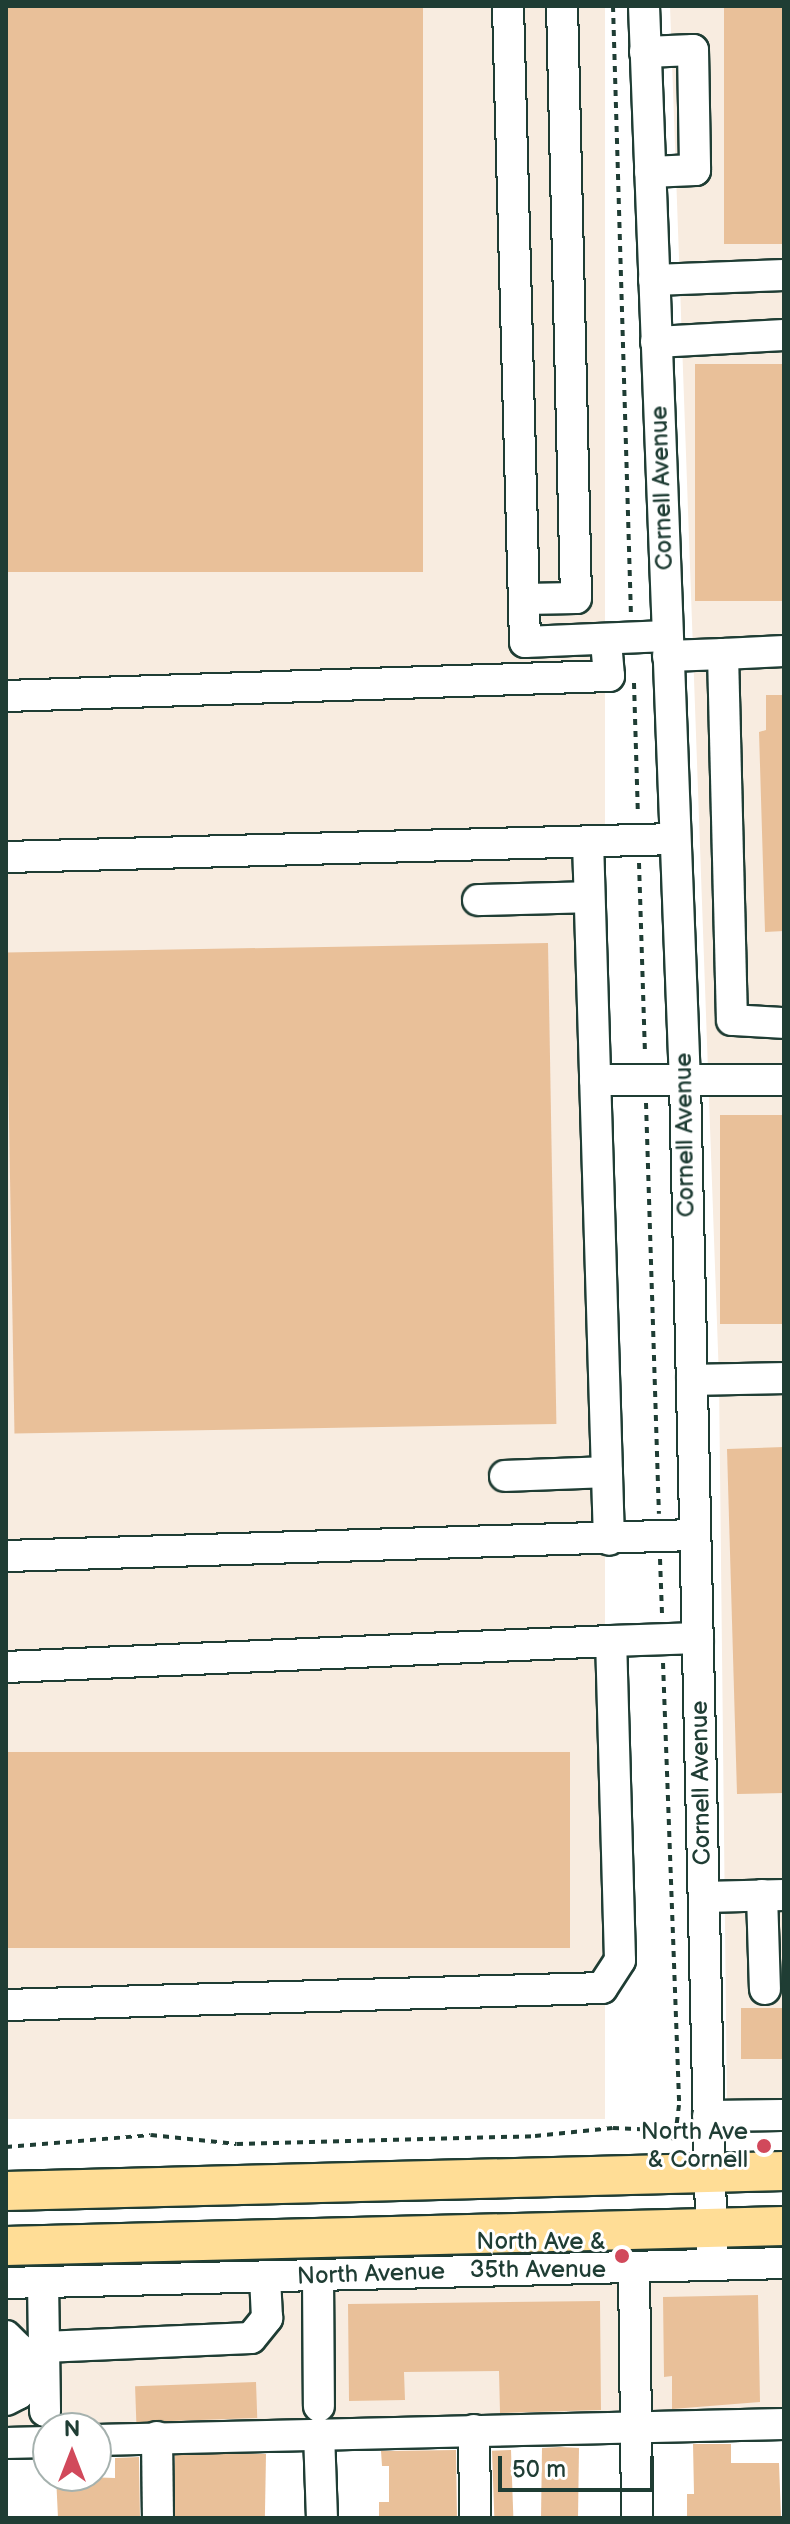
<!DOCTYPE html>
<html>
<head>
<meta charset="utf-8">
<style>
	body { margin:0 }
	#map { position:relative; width:790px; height:2524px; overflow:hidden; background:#fff; font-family:"Balsamiq Sans",sans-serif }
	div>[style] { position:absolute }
	.built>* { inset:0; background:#f8ece0; transform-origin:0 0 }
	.building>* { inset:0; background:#e9c099; transform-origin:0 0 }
	.path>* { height:4px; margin-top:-2px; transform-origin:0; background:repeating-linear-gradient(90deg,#1f3d34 0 6px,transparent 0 12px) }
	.roads { filter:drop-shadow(2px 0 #1f3d34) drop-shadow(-2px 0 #1f3d34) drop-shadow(0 2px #1f3d34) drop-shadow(0 -2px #1f3d34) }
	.minor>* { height:30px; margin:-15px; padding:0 15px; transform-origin:15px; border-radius:15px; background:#fff }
	.major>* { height:38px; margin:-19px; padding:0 19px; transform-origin:19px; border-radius:19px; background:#ffdd96 }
	.dots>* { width:22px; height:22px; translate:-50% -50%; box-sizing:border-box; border:4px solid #fff; border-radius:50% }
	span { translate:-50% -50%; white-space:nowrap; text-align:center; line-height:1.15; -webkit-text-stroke:6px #fff; paint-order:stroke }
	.street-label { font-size:24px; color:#1f3d34 }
	.poi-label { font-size:24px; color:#1f3d34 }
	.right { translate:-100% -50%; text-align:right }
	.frame { position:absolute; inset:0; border:8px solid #1f3d34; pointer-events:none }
	.north { position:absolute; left:32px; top:2412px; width:80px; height:80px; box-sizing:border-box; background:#fff; border:2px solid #a5b1ae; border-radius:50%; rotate:0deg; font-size:22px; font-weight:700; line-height:32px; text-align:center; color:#1f3d34 }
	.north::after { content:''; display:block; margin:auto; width:28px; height:36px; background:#d1495b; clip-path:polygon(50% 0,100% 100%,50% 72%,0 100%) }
	.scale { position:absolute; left:498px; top:2456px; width:156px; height:36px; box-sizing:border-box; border:4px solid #1f3d34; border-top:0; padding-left:10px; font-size:24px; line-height:28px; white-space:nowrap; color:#1f3d34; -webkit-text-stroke:6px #fff; paint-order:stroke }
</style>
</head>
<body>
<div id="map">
	<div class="built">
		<i style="left:6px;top:6px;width:599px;height:2113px"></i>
		<i style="clip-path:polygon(670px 6px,784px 6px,784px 2107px,727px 2107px,719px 1379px)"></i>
		<i style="clip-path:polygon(784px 2263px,784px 2424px,48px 2428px,6px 2443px,6px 2283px)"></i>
	</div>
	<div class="building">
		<i style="left:6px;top:6px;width:417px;height:566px"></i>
		<i style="left:724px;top:6px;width:60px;height:238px"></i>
		<i style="left:784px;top:364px;width:237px;height:89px;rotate:90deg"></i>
		<i style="clip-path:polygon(766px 695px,784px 695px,784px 931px,765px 932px,759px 732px,766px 730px)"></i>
		<i style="left:548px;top:943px;width:481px;height:542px;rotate:89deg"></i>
		<i style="left:784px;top:1115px;width:209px;height:64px;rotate:90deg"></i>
		<i style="clip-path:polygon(784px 1447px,784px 1793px,737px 1794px,727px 1449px)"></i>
		<i style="left:570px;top:1752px;width:196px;height:564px;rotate:90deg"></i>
		<i style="left:784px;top:2008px;width:51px;height:43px;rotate:90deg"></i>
		<i style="clip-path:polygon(758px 2295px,760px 2402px,672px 2409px,672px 2376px,664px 2377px,663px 2297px)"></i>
		<i style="clip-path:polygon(600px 2301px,601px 2410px,500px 2413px,499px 2371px,404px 2372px,405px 2400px,349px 2401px,348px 2304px)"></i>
		<i style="left:256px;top:2382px;width:36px;height:121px;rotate:88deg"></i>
		<i style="clip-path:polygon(693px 2444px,731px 2444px,731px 2463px,779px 2463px,781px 2516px,687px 2518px,687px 2494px,694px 2494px)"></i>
		<i style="clip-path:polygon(560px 2447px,579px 2448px,578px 2518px,541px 2518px,542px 2448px)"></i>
		<i style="clip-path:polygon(456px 2450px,457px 2518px,379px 2518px,379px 2502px,389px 2502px,389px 2466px,382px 2466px,381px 2451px)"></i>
		<i style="left:511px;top:2450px;width:66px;height:19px;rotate:88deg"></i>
		<i style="left:266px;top:2454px;width:64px;height:91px;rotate:91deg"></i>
		<i style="clip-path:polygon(139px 2457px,140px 2518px,58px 2518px,56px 2476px,115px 2478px,115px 2458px)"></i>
	</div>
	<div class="path">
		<i style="left:613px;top:6px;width:609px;rotate:88.31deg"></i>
		<i style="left:634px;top:683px;width:132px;rotate:88.3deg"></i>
		<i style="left:639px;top:863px;width:191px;rotate:88.2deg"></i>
		<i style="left:646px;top:1103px;width:411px;rotate:88.2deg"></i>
		<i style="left:660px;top:1559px;width:55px;rotate:87.9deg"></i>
		<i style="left:663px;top:1663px;width:442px;rotate:87.9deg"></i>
		<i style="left:679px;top:2105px;width:35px;rotate:97deg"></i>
		<i style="left:6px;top:2147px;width:145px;rotate:-4.7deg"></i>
		<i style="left:151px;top:2135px;width:86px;rotate:6deg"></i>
		<i style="left:237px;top:2144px;width:298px;rotate:-1.5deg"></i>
		<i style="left:535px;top:2136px;width:78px;rotate:-5.9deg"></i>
		<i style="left:613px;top:2128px;width:45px;rotate:2.5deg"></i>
		<i style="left:658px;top:2130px;width:20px;rotate:30deg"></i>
	</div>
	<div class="roads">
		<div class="minor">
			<i style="left:508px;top:6px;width:636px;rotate:88.47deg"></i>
			<i style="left:525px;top:642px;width:142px;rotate:-2.4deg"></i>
			<i style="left:644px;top:6px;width:1077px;rotate:87.82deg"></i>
			<i style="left:685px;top:1082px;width:1183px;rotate:88.69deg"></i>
			<i style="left:645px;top:52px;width:48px;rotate:-2.4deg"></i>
			<i style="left:693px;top:50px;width:120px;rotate:89deg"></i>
			<i style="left:695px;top:170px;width:45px;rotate:177.5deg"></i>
			<i style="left:654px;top:280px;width:130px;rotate:-2.2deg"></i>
			<i style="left:656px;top:342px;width:128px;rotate:-3.1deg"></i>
			<i style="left:524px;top:599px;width:52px;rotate:-1.1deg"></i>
			<i style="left:576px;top:598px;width:592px;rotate:-91.35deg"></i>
			<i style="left:784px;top:651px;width:61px;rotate:177.2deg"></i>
			<i style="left:723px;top:654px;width:366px;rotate:88.6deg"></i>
			<i style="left:732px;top:1020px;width:52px;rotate:3.3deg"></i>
			<i style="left:668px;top:656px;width:55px;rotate:-2.1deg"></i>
			<i style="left:6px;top:696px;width:603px;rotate:-1.9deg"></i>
			<i style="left:609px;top:676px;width:37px;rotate:-95deg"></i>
			<i style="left:588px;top:841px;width:699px;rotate:88.28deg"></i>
			<i style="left:6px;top:857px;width:669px;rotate:-1.54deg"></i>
			<i style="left:478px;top:900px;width:111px;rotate:-1.5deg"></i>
			<i style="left:595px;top:1080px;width:189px"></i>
			<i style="left:692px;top:1380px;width:92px;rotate:-1.2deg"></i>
			<i style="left:505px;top:1476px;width:102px;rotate:-2.2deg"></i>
			<i style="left:6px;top:1556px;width:689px;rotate:-1.75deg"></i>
			<i style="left:6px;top:1667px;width:606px;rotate:-2.46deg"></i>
			<i style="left:762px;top:1895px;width:94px;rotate:88.2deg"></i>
			<i style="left:704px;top:1897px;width:80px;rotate:-1.4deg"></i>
			<i style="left:6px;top:2005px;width:596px;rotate:-1.63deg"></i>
			<i style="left:602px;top:1988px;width:33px;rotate:-57deg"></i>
			<i style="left:620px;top:1960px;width:319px;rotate:-91.6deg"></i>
			<i style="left:611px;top:1641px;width:87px;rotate:-2deg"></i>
			<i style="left:708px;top:2116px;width:76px;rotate:-0.8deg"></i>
			<i style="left:634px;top:2267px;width:251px;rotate:89.3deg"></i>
			<i style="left:318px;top:2276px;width:130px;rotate:89.6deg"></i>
			<i style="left:43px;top:2282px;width:129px;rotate:89.1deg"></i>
			<i style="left:6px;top:2283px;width:778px;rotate:-1.47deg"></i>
			<i style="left:6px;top:2336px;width:18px;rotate:45deg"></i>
			<i style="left:19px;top:2349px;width:29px;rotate:88deg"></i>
			<i style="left:20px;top:2378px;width:16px;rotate:97deg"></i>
			<i style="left:18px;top:2394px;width:13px;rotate:153deg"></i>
			<i style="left:44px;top:2347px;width:207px;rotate:-2.5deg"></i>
			<i style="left:251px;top:2338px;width:26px;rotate:-51deg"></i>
			<i style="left:267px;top:2318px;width:41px;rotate:-92.8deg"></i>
			<i style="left:474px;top:2430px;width:88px;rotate:89.3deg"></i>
			<i style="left:319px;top:2433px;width:85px;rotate:88deg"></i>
			<i style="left:157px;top:2437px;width:81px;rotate:89.3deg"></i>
			<i style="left:96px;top:2440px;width:688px;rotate:-1.33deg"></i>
			<i style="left:6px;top:2443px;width:42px;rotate:-1.4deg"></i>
		</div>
		<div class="major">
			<i style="left:6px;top:2191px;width:778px;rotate:-1.47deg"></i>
			<i style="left:6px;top:2246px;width:778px;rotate:-1.47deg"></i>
		</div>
	</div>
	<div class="dots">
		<i style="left:764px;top:2146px;background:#d1495b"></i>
		<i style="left:622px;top:2256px;background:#d1495b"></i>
	</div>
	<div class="street-label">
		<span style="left:662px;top:488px;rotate:-92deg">Cornell Avenue</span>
		<span style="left:685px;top:1135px;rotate:-91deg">Cornell Avenue</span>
		<span style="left:701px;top:1783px;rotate:-91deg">Cornell Avenue</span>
		<span style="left:371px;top:2274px;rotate:-2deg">North Avenue</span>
	</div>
	<div class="poi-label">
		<span class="right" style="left:748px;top:2146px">North Ave<br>&amp; Cornell</span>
		<span class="right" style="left:606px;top:2256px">North Ave &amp;<br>35th Avenue</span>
	</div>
	<div class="frame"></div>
	<div class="north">N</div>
	<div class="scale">50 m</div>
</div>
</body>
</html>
